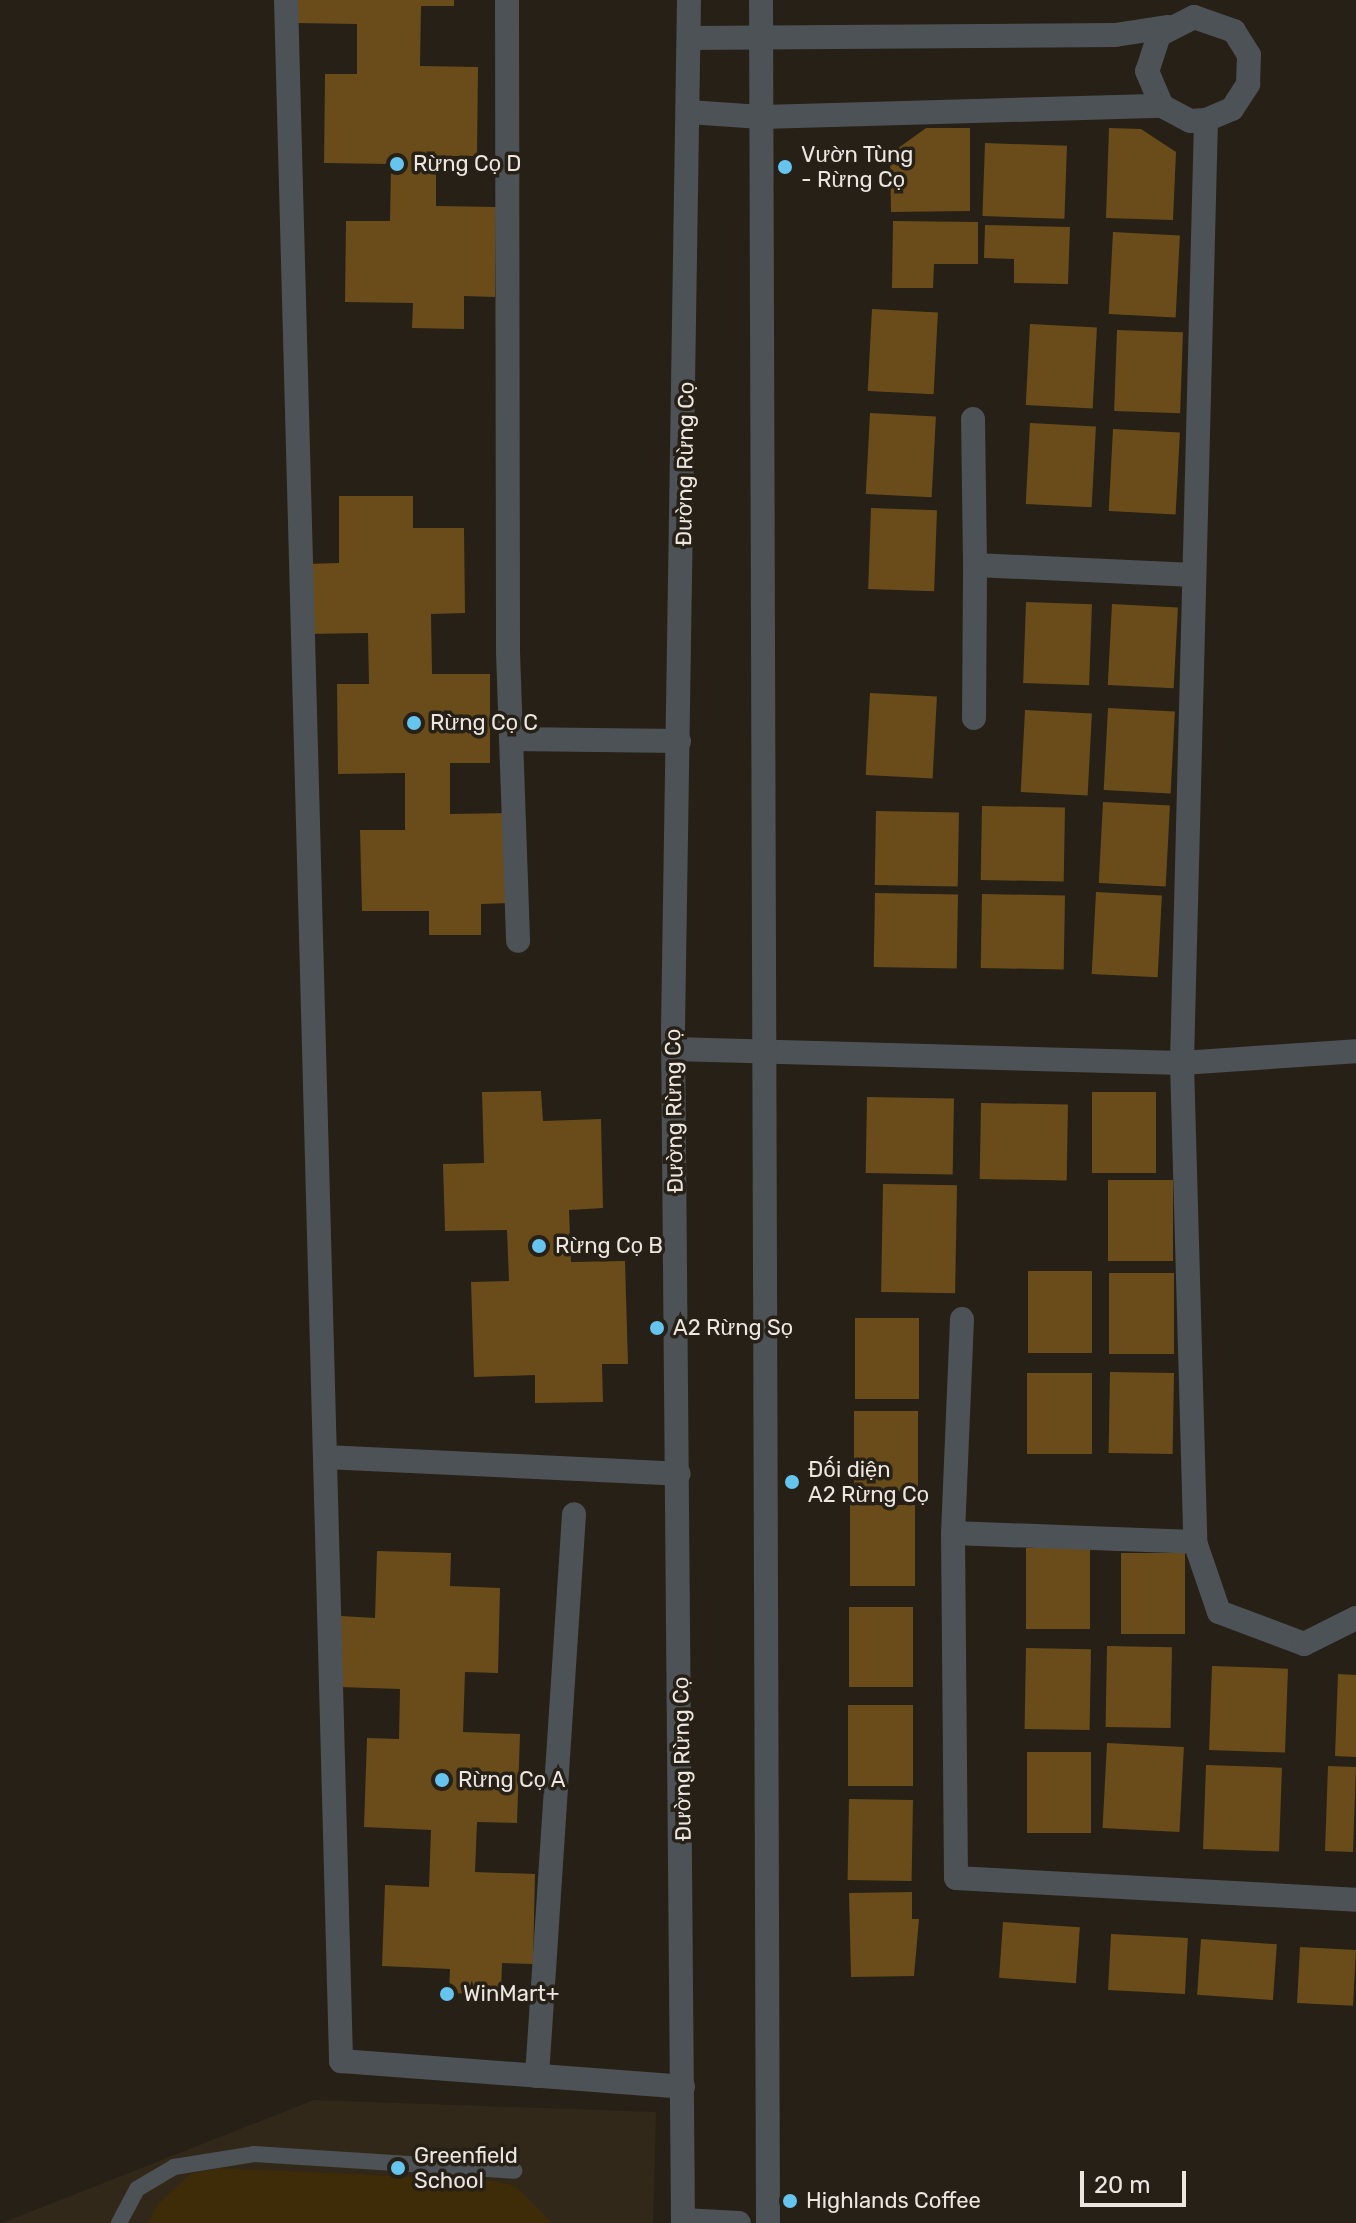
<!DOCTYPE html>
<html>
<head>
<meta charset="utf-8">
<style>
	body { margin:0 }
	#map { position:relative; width:1356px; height:2223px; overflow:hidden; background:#262016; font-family:Rubik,sans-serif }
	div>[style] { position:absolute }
	.built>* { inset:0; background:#322819 }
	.green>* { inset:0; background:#3e2b08 }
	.building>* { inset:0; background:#694c1a; transform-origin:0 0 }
	.service>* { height:16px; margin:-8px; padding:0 8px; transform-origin:8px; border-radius:8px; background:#4c5255 }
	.minor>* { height:24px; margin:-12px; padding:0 12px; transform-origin:12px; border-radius:12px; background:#4c5255 }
	.tertiary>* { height:24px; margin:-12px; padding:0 12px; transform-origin:12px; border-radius:12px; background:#4c5255 }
	.dots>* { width:22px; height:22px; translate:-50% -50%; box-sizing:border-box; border:4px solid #262016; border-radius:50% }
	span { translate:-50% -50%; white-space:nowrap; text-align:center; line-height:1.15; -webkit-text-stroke:7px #262016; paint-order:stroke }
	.poi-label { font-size:22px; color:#ebe6e0 }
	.left { translate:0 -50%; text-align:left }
	.street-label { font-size:22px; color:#ebe6e0 }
	.scale { position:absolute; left:1080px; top:2171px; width:106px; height:36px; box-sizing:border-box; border:4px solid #ebe6e0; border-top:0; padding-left:10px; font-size:24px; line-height:28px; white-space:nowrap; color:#ebe6e0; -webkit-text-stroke:6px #262016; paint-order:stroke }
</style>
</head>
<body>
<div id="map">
	<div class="built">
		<i style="clip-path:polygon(314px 2100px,656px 2112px,653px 2223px,2px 2223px)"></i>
	</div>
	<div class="green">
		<i style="clip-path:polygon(220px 2168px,495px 2181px,515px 2186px,552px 2223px,148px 2223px,158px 2204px,190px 2174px)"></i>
	</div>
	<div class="building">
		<i style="clip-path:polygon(296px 0,454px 0,454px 6px,421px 6px,420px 66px,478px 67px,477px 156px,436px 156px,436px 206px,496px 207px,495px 297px,464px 296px,464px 329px,412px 328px,413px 303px,345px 302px,346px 221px,390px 221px,391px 164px,324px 163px,325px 74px,357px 74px,357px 24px,296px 23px)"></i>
		<i style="clip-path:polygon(926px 128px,970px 128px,970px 211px,891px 212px,890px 154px)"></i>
		<i style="clip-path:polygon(1109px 128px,1141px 129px,1176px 152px,1173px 220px,1106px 218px)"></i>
		<i style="left:985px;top:143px;width:82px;height:73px;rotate:2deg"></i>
		<i style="clip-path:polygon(893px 221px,978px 222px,978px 264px,934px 264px,933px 288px,892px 288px)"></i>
		<i style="clip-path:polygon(985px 225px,1070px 227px,1068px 284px,1014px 283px,1014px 259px,984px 258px)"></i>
		<i style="left:1113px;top:232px;width:67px;height:82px;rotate:3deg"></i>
		<i style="left:872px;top:309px;width:66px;height:82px;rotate:3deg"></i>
		<i style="left:1030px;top:324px;width:67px;height:81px;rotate:3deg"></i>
		<i style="left:1117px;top:330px;width:66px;height:81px;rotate:2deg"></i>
		<i style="left:870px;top:413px;width:66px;height:81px;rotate:3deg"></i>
		<i style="left:1030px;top:423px;width:66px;height:81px;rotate:3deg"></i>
		<i style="left:1113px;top:429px;width:67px;height:82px;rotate:3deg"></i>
		<i style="clip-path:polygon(339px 496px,413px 496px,413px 528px,464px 528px,465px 613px,431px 614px,432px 674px,490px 674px,490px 763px,450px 763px,450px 814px,511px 813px,511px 903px,481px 904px,481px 935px,429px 935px,429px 911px,362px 911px,360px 830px,405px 830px,405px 773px,338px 774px,337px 684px,369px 684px,368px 633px,307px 634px,306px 564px,339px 563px)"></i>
		<i style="left:871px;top:508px;width:66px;height:81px;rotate:2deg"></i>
		<i style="left:1026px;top:602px;width:66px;height:81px;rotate:2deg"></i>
		<i style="left:1112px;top:604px;width:66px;height:81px;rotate:3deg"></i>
		<i style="left:870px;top:693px;width:67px;height:82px;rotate:3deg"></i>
		<i style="left:1108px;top:708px;width:67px;height:82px;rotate:3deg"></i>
		<i style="left:1025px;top:710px;width:67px;height:82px;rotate:3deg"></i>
		<i style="left:1103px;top:802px;width:67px;height:81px;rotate:3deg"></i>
		<i style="left:982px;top:806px;width:83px;height:74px;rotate:1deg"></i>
		<i style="left:876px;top:811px;width:83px;height:74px;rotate:1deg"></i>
		<i style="left:1096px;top:892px;width:66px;height:82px;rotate:3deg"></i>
		<i style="left:875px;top:893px;width:83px;height:74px;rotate:1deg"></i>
		<i style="left:982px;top:894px;width:83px;height:74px;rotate:1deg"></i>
		<i style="clip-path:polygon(541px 1091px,543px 1121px,601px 1119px,603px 1208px,569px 1210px,571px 1262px,625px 1261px,628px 1364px,602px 1364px,603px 1402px,535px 1403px,535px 1375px,474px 1377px,471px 1282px,509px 1281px,507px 1230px,445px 1231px,443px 1164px,484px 1163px,482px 1092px)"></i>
		<i style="left:1092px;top:1092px;width:64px;height:81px"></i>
		<i style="left:867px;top:1097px;width:87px;height:76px;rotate:1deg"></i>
		<i style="left:981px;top:1103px;width:87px;height:76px;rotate:1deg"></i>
		<i style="left:1108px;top:1180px;width:65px;height:81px"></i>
		<i style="left:883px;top:1184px;width:74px;height:108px;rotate:1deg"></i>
		<i style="left:1092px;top:1271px;width:82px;height:64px;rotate:90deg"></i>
		<i style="left:1109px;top:1273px;width:65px;height:81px"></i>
		<i style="left:855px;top:1318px;width:64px;height:81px"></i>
		<i style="left:1110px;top:1372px;width:64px;height:81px;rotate:1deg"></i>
		<i style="left:1027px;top:1373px;width:65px;height:81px"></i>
		<i style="left:854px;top:1411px;width:64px;height:80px"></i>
		<i style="left:850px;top:1505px;width:65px;height:81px"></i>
		<i style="left:1026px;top:1548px;width:64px;height:81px"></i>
		<i style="clip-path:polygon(377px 1551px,451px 1553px,450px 1586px,500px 1588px,498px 1673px,465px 1672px,463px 1732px,520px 1734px,517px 1823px,477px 1822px,475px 1872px,535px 1874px,533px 1964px,502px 1963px,501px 1995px,449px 1993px,450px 1969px,382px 1966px,385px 1885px,429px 1887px,431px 1830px,364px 1827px,367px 1738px,399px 1739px,400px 1689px,339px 1687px,341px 1616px,375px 1618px)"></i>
		<i style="left:1121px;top:1553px;width:64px;height:81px"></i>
		<i style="left:849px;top:1607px;width:64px;height:80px"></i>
		<i style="left:1107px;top:1646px;width:65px;height:81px;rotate:1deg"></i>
		<i style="left:1026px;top:1648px;width:65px;height:81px;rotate:1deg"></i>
		<i style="left:1212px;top:1666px;width:76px;height:84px;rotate:2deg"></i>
		<i style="clip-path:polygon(1338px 1674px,1356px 1675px,1356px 1757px,1335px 1756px)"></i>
		<i style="left:848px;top:1705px;width:65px;height:81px"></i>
		<i style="left:1107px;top:1743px;width:77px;height:85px;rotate:3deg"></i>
		<i style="left:1027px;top:1752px;width:64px;height:81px"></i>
		<i style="left:1206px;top:1765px;width:76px;height:84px;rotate:2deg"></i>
		<i style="left:1328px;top:1766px;width:28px;height:85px;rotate:2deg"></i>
		<i style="left:849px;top:1799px;width:64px;height:81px;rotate:1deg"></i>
		<i style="clip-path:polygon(912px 1892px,912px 1919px,919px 1919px,914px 1976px,851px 1977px,849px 1893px)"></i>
		<i style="left:1003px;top:1922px;width:77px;height:56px;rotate:4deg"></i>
		<i style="left:1111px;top:1934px;width:77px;height:56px;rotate:3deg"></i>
		<i style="left:1201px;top:1939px;width:76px;height:56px;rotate:4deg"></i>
		<i style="left:1300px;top:1947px;width:56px;height:56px;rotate:3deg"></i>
	</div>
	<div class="service">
		<i style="left:119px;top:2223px;width:38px;rotate:-62deg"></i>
		<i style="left:137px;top:2189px;width:43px;rotate:-30.7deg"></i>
		<i style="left:174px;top:2167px;width:81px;rotate:-9.2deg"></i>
		<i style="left:254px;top:2154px;width:261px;rotate:3.7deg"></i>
	</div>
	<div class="minor">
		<i style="left:286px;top:0;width:2062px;rotate:88.47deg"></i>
		<i style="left:341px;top:2061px;width:343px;rotate:4.3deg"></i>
		<i style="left:507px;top:0;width:652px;rotate:89.91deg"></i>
		<i style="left:508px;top:652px;width:289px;rotate:88deg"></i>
		<i style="left:689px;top:38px;width:426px;rotate:-0.4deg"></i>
		<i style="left:1115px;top:35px;width:54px;rotate:-8.6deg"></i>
		<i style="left:689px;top:112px;width:72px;rotate:4deg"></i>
		<i style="left:761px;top:117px;width:401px;rotate:-1.6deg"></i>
		<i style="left:1162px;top:106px;width:32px;rotate:28deg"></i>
		<i style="left:1190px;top:121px;width:16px;rotate:-4deg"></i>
		<i style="left:1206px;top:120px;width:28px;rotate:-23deg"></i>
		<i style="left:1232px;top:109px;width:30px;rotate:-57deg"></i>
		<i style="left:1248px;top:84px;width:29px;rotate:-88deg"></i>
		<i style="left:1249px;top:55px;width:28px;rotate:-122deg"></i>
		<i style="left:1234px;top:31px;width:42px;rotate:-160.7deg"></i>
		<i style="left:1194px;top:17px;width:39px;rotate:153deg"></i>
		<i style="left:1159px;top:35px;width:38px;rotate:108deg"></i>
		<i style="left:1147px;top:71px;width:38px;rotate:67deg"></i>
		<i style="left:1206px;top:120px;width:943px;rotate:91.46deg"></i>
		<i style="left:1182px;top:1063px;width:174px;rotate:-3.9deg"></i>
		<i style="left:973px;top:419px;width:146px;rotate:89.2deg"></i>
		<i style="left:974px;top:718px;width:153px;rotate:-89.6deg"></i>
		<i style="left:975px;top:565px;width:219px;rotate:2.6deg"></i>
		<i style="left:511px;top:739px;width:168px;rotate:0.7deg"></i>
		<i style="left:673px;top:1049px;width:509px;rotate:1.58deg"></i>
		<i style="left:1182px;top:1063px;width:479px;rotate:88.4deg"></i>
		<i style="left:1195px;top:1542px;width:74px;rotate:71.1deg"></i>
		<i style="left:1219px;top:1612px;width:91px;rotate:20.6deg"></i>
		<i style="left:1304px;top:1644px;width:58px;rotate:-26.6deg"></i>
		<i style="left:962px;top:1319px;width:214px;rotate:92.4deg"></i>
		<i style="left:953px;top:1533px;width:345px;rotate:89.5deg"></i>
		<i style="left:956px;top:1878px;width:401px;rotate:3.1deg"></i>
		<i style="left:325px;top:1457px;width:354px;rotate:2.7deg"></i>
		<i style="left:953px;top:1533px;width:242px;rotate:2.1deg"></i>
		<i style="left:537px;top:2076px;width:563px;rotate:-86.23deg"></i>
		<i style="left:683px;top:2220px;width:56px;rotate:3.1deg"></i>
	</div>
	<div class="tertiary">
		<i style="left:761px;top:0;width:2223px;rotate:89.82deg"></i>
		<i style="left:683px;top:2223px;width:1194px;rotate:-90.48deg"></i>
		<i style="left:673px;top:1029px;width:1029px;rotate:-89.11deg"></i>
	</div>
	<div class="dots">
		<i style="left:397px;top:164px;background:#65c5ee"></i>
		<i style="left:785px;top:167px;background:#65c5ee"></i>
		<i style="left:414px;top:723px;background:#65c5ee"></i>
		<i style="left:539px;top:1246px;background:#65c5ee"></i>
		<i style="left:657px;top:1328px;background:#65c5ee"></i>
		<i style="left:792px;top:1482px;background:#65c5ee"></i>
		<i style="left:442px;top:1780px;background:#65c5ee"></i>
		<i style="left:447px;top:1994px;background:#65c5ee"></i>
		<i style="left:398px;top:2168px;background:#65c5ee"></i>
		<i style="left:790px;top:2201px;background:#65c5ee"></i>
	</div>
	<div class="poi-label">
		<span class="left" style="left:801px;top:167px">Vườn Tùng<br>- Rừng Cọ</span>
		<span class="left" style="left:413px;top:164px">Rừng Cọ D</span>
		<span class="left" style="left:430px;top:723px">Rừng Cọ C</span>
		<span class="left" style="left:555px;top:1246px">Rừng Cọ B</span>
		<span class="left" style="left:673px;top:1328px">A2 Rừng Sọ</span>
		<span class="left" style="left:808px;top:1482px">Đối diện<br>A2 Rừng Cọ</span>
		<span class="left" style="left:458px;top:1780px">Rừng Cọ A</span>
		<span class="left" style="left:463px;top:1994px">WinMart+</span>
		<span class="left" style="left:414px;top:2168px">Greenfield<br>School</span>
		<span class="left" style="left:806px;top:2201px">Highlands Coffee</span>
	</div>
	<div class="street-label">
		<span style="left:685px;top:464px;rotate:-89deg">Đường Rừng Cọ</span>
		<span style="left:674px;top:1111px;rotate:-91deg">Đường Rừng Cọ</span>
		<span style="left:682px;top:1759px;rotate:-91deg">Đường Rừng Cọ</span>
	</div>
	<div class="scale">20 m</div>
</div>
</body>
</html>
